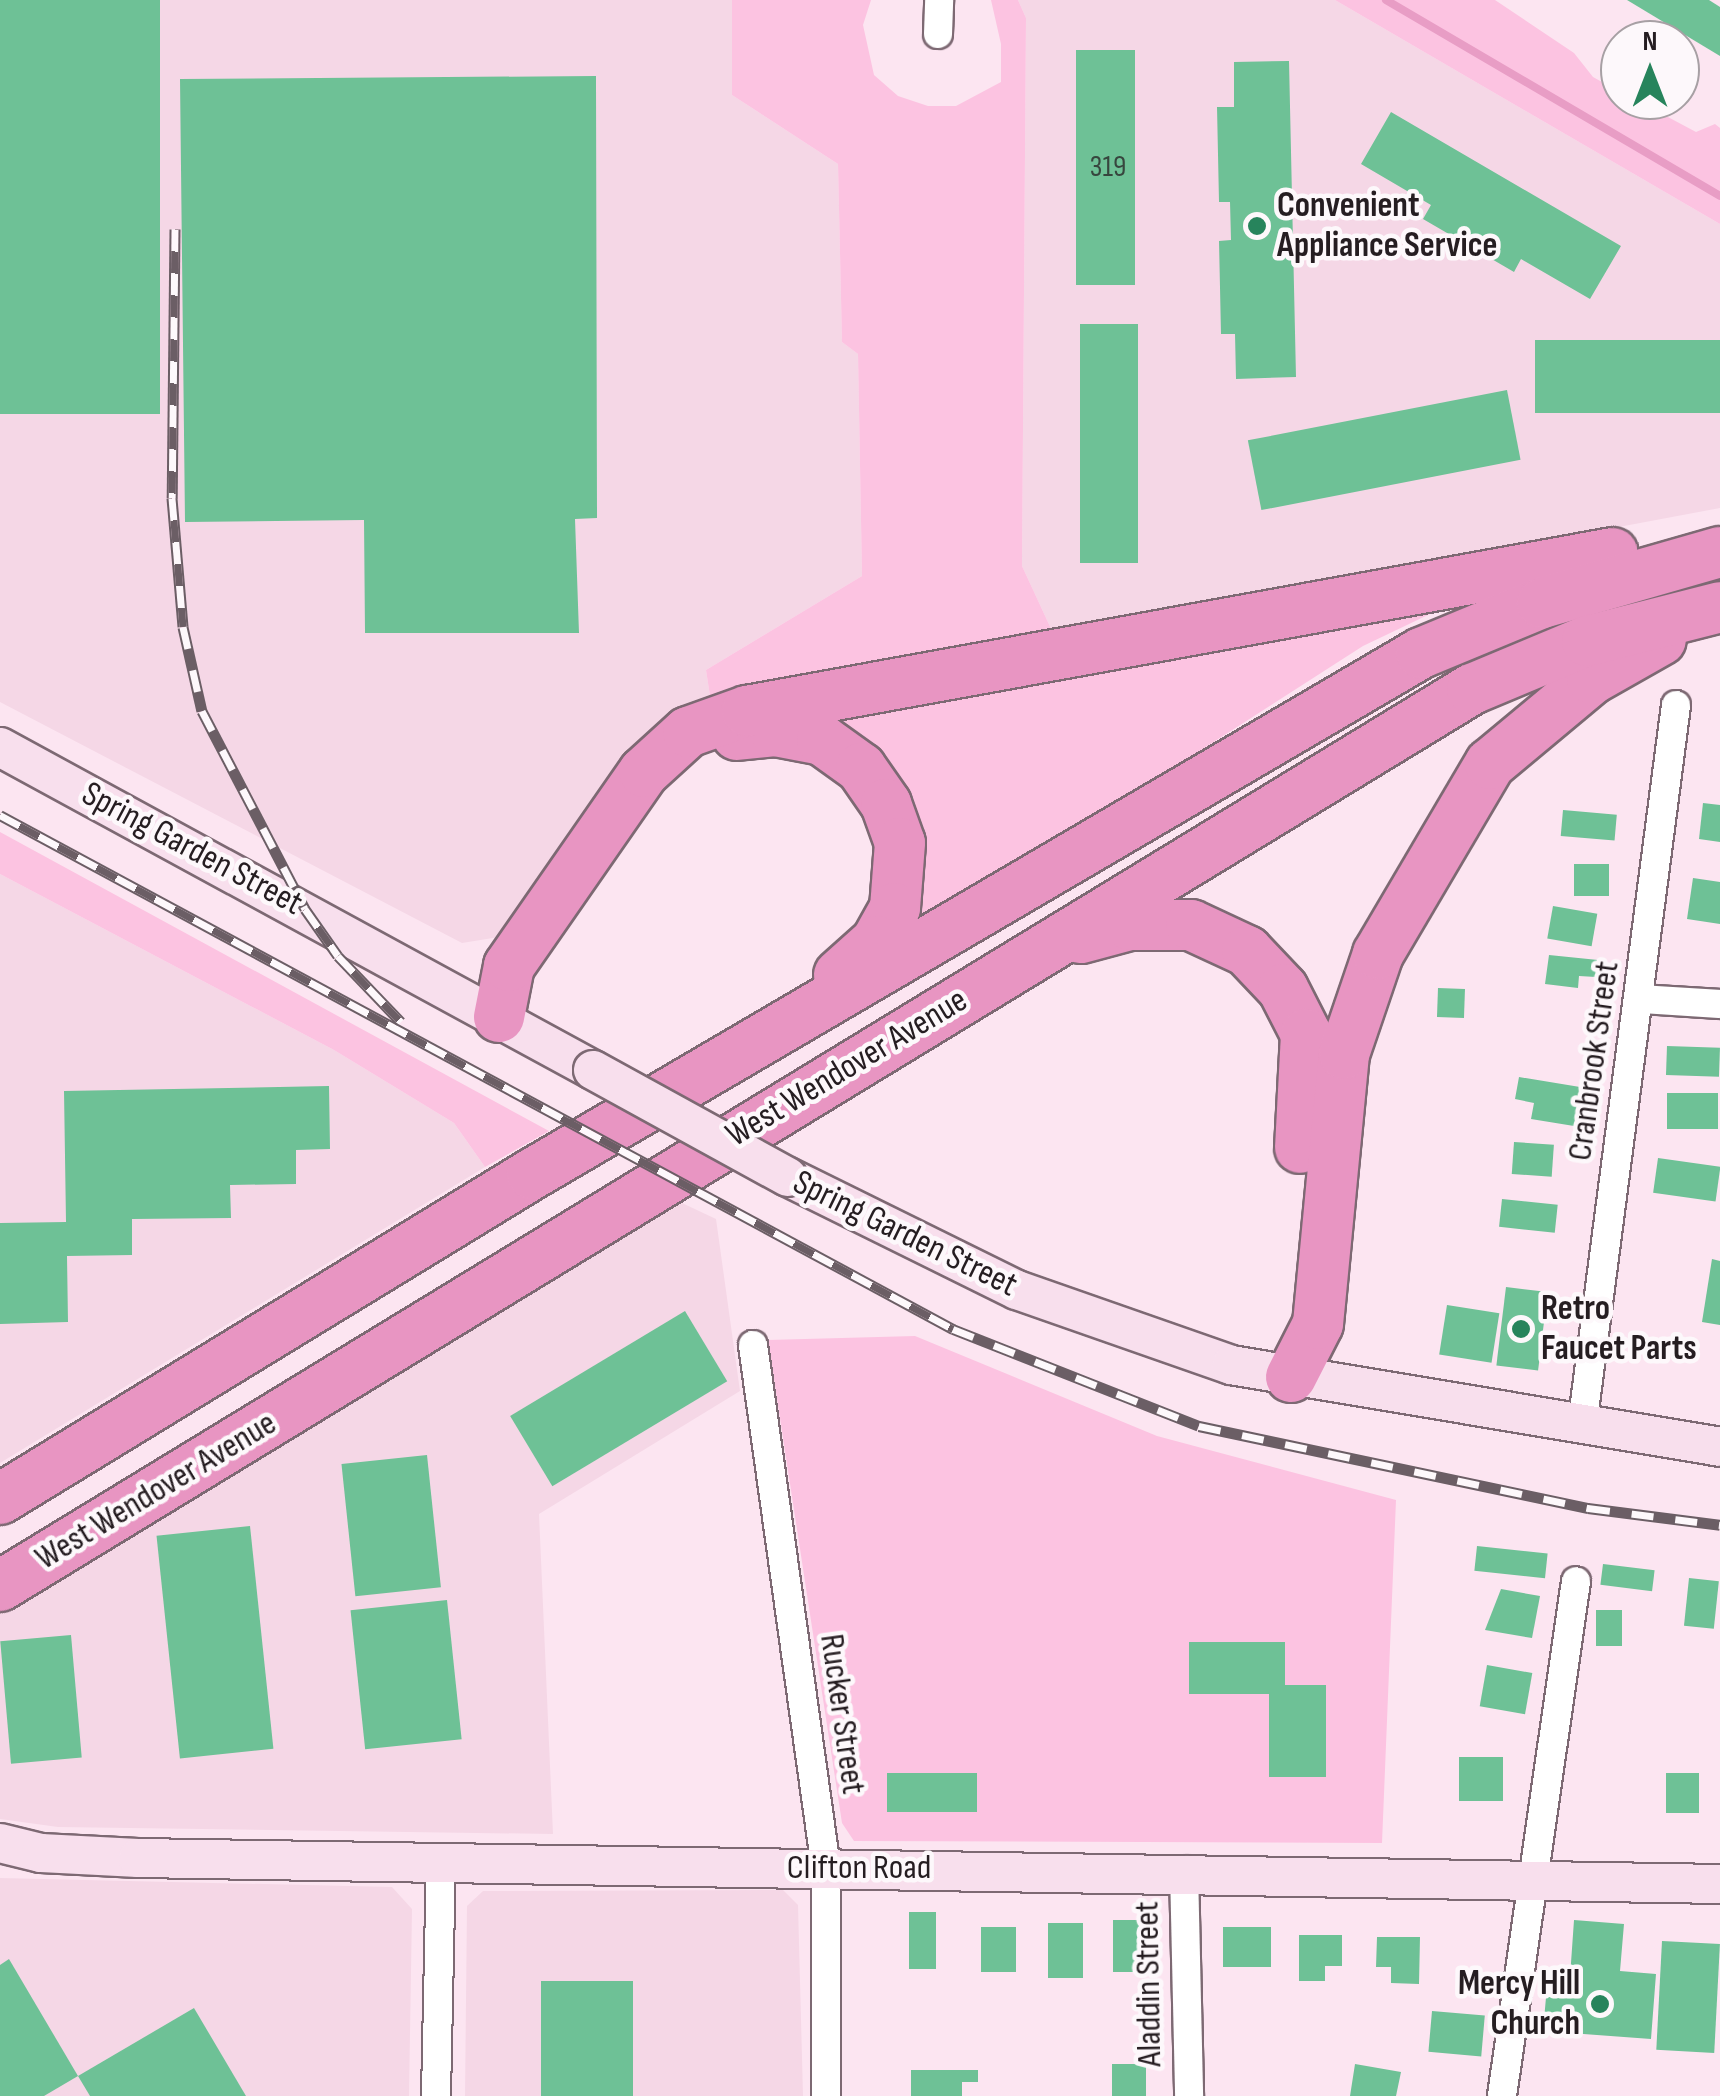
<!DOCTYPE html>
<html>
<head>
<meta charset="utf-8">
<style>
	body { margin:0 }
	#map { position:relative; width:1720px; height:2096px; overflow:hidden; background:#fce5f1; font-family:"Sofia Sans Condensed",sans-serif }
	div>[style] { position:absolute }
	.built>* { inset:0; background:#f5d7e6 }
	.green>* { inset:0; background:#fcc3e1 }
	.stream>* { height:8px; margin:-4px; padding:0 4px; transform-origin:4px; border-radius:4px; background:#e89dc5 }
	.building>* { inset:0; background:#6ec196; transform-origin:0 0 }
	.roads { filter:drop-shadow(2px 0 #7d6973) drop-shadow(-2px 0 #7d6973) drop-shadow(0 2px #7d6973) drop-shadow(0 -2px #7d6973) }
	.street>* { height:28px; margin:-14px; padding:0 14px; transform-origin:14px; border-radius:14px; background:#fff }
	.secondary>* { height:38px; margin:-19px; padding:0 19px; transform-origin:19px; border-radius:19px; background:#f8dfed }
	.highway>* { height:50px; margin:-25px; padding:0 25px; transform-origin:25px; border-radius:25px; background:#e895c2 }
	.rail>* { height:11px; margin-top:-5.5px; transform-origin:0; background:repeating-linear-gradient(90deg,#fdf8fb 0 22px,#6b5e65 0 44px); box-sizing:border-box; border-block:2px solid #6b5e65 }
	.bridges { filter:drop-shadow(2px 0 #7d6973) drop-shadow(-2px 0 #7d6973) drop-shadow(0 2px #7d6973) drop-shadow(0 -2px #7d6973) }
	.secondary-bridge>* { height:38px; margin:-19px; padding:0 19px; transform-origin:19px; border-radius:19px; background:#f8dfed }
	.dots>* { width:28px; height:28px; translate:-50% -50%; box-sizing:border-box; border:5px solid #fdf8fb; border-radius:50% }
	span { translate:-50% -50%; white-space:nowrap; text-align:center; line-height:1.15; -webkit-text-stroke:9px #fdf8fb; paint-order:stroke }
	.number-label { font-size:30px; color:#37463e }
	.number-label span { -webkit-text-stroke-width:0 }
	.poi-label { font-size:35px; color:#251d21; font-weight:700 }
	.left { translate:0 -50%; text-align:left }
	.right { translate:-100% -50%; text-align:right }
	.street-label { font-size:35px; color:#251d21 }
	.north { position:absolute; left:1600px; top:20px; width:100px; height:100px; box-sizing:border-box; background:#fdf8fb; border:2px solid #a7a0a4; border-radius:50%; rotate:0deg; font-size:28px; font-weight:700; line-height:40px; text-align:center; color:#251d21 }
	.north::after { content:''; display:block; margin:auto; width:35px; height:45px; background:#27845c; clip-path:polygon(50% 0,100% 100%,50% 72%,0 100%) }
</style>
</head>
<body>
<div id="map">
	<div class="built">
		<i style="clip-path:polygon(0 0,732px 0,732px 95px,838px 164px,842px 342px,858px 354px,862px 576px,706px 670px,710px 696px,640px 741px,514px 927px,499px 937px,462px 943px,0 702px)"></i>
		<i style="clip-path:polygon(1018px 0,1335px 0,1720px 224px,1720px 508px,1053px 633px,1022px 566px,1026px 18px)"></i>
		<i style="clip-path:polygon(0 874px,334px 1050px,454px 1123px,485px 1167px,0 1463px)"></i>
		<i style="clip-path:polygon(682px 1203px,716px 1219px,740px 1391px,539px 1514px,553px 1834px,58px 1827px,0 1819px,0 1612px)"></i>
		<i style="clip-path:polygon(0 1878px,392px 1887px,412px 1909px,409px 2096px,0 2096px)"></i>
		<i style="clip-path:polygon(783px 1890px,798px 1905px,803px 2096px,465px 2096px,467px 1906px,483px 1891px)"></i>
	</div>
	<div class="green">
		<i style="clip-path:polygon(732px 0,871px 0,863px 25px,874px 75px,898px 96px,928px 106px,956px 106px,1001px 82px,1001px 44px,991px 0,1018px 0,1026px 18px,1022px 566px,1053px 633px,710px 696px,706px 670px,862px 576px,858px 354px,842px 342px,838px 164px,732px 95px)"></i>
		<i style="clip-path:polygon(1335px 0,1495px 0,1574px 53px,1593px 77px,1620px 92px,1620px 100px,1636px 100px,1696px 132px,1715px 124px,1720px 128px,1720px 224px)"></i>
		<i style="clip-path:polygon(1453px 603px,1363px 646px,882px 955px,917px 858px,797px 722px)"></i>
		<i style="clip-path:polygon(0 832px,549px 1131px,485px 1167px,454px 1123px,334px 1050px,0 874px)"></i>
		<i style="clip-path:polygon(915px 1336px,1157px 1436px,1396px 1500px,1382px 1843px,854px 1841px,842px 1823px,768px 1340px)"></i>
	</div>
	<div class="stream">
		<i style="left:1386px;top:0;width:387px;rotate:30.4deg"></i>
	</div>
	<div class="building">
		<i style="left:0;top:0;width:160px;height:414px"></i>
		<i style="clip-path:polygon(1627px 0,1709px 0,1720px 7px,1720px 56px)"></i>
		<i style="left:1076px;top:50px;width:59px;height:235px"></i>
		<i style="clip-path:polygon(1289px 61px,1296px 377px,1236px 379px,1235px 334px,1221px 334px,1219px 241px,1231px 240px,1230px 202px,1219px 202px,1217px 107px,1234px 107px,1234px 62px)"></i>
		<i style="clip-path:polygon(596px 76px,597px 518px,575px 519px,579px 633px,365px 633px,364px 520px,185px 522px,180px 79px)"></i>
		<i style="clip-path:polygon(1391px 112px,1621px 246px,1590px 299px,1521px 259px,1514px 272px,1423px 219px,1431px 205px,1361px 164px)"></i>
		<i style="left:1138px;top:324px;width:239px;height:58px;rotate:90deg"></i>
		<i style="left:1720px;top:340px;width:73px;height:185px;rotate:90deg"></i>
		<i style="left:1507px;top:390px;width:71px;height:264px;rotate:79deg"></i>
		<i style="clip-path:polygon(1703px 803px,1720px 805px,1720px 842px,1699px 839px)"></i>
		<i style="left:1563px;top:810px;width:54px;height:26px;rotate:5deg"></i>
		<i style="left:1574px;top:864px;width:35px;height:32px"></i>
		<i style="clip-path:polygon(1693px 878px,1720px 882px,1720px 924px,1687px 919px)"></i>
		<i style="left:1553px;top:906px;width:45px;height:33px;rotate:10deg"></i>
		<i style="clip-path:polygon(1549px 955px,1598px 960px,1596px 977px,1579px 976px,1578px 988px,1545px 984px)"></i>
		<i style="left:1438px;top:988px;width:27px;height:29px;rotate:2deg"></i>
		<i style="left:1667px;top:1046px;width:53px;height:29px;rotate:2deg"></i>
		<i style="clip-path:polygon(1519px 1077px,1580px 1087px,1574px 1126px,1531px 1119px,1534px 1103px,1515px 1099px)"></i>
		<i style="clip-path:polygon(329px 1086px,330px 1149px,296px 1150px,296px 1184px,230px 1185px,231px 1218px,132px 1219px,132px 1255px,67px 1256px,68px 1322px,0 1324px,0 1223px,66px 1222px,64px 1091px)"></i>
		<i style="left:1667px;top:1093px;width:51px;height:36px"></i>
		<i style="left:1514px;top:1142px;width:40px;height:32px;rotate:4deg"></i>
		<i style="left:1658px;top:1158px;width:63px;height:35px;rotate:8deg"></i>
		<i style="left:1502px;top:1199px;width:56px;height:28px;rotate:6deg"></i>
		<i style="clip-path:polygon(1712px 1259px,1720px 1261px,1720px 1325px,1702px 1322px)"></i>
		<i style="left:1506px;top:1287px;width:42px;height:79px;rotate:7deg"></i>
		<i style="left:1447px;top:1305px;width:53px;height:50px;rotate:9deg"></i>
		<i style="left:685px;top:1311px;width:82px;height:204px;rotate:59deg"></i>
		<i style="left:427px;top:1455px;width:133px;height:86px;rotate:84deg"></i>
		<i style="left:250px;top:1526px;width:224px;height:94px;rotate:84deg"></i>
		<i style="left:1477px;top:1546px;width:71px;height:25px;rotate:6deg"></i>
		<i style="left:1603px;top:1564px;width:52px;height:21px;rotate:7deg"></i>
		<i style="left:1689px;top:1578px;width:30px;height:48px;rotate:6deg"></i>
		<i style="clip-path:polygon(1501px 1589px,1540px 1596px,1532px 1638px,1485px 1630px)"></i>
		<i style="left:447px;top:1600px;width:140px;height:97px;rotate:84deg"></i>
		<i style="left:1596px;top:1610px;width:26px;height:36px"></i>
		<i style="left:71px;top:1635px;width:123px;height:71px;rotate:85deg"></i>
		<i style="clip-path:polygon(1189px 1642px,1285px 1642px,1285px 1685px,1326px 1685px,1326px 1777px,1269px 1777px,1269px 1694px,1189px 1694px)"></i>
		<i style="left:1487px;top:1665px;width:46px;height:42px;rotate:10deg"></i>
		<i style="left:1459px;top:1757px;width:44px;height:44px"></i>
		<i style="left:887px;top:1773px;width:90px;height:39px"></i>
		<i style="left:1666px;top:1773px;width:33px;height:40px"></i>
		<i style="left:909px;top:1912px;width:27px;height:57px"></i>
		<i style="left:1113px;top:1920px;width:36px;height:52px"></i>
		<i style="clip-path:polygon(1574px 1920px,1624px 1924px,1620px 1971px,1656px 1974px,1651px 2039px,1543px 2031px,1548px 1975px,1570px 1977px)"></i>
		<i style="left:1048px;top:1923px;width:35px;height:55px"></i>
		<i style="left:981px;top:1927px;width:35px;height:45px"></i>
		<i style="left:1223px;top:1927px;width:48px;height:40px"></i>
		<i style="clip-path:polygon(1299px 1935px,1342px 1935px,1342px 1966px,1325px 1966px,1325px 1981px,1299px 1981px)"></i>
		<i style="clip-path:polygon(1377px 1937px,1420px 1937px,1419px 1984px,1391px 1983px,1391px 1967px,1376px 1967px)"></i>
		<i style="left:1662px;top:1941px;width:58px;height:109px;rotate:3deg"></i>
		<i style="clip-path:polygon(9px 1959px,78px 2076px,44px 2096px,0 2096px,0 1965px)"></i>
		<i style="left:541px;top:1981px;width:92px;height:115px"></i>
		<i style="clip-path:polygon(194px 2008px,246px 2096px,90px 2096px,78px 2076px)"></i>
		<i style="left:1432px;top:2011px;width:53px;height:41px;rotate:5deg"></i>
		<i style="left:1112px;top:2064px;width:34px;height:32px"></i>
		<i style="clip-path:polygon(1355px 2064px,1401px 2072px,1396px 2096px,1350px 2096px)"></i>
		<i style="clip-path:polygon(911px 2070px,978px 2070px,978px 2082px,962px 2082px,962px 2096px,911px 2096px)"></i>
	</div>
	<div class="roads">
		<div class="street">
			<i style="left:938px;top:34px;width:34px;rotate:-88deg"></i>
			<i style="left:1641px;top:999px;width:79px;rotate:3.6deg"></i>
			<i style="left:753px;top:1345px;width:528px;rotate:82.05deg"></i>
			<i style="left:826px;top:1868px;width:228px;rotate:90deg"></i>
			<i style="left:1582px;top:1426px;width:727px;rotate:-82.57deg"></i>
			<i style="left:1184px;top:1870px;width:226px;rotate:88.7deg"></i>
			<i style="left:436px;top:2096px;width:234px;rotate:-88.8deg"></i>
			<i style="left:1502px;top:2096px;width:520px;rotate:-81.82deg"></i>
		</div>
		<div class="secondary">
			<i style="left:0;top:747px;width:675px;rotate:28.58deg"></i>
			<i style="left:788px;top:1177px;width:255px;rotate:26.3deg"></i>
			<i style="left:1017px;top:1290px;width:227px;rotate:19.3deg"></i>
			<i style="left:1231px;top:1365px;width:496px;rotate:9.5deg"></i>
			<i style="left:0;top:1843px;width:42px;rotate:13.7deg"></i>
			<i style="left:41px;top:1853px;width:97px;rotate:3deg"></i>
			<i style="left:138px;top:1858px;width:1582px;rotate:0.94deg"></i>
		</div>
		<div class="highway">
			<i style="left:737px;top:735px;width:38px;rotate:-6deg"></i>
			<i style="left:775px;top:731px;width:48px;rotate:10.8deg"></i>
			<i style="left:822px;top:740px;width:48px;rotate:35.7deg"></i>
			<i style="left:861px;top:768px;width:44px;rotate:55.2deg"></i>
			<i style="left:886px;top:804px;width:41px;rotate:70.3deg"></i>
			<i style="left:900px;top:843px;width:65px;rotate:94.4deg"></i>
			<i style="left:895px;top:908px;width:38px;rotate:119deg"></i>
			<i style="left:877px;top:941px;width:51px;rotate:138.2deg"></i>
			<i style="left:1081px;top:938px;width:51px;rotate:-14.9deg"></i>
			<i style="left:1130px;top:925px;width:61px"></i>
			<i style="left:1191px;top:925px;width:62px;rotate:24.9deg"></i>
			<i style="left:1247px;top:951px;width:52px;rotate:46.5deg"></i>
			<i style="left:1283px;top:989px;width:51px;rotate:62.9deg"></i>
			<i style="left:1306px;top:1034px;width:114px;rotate:93deg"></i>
			<i style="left:499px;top:1017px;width:52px;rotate:-78.9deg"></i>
			<i style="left:509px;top:966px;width:236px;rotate:-55.2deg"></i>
			<i style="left:644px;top:772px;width:59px;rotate:-42.3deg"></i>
			<i style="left:688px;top:732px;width:63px;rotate:-19.6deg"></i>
			<i style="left:747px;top:711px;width:880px;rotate:-10.34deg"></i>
			<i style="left:1291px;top:1377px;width:59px;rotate:-63deg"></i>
			<i style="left:1318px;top:1324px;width:271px;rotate:-84.5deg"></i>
			<i style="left:1344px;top:1054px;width:106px;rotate:-71.2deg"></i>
			<i style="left:1378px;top:954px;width:221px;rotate:-59.5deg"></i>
			<i style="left:1490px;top:764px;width:133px;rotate:-39.8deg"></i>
			<i style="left:1592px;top:679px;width:79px;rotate:-29.5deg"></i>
			<i style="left:0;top:1499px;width:623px;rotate:-31.42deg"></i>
			<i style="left:532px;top:1174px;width:1030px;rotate:-30.37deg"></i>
			<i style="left:1421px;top:653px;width:131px;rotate:-22.5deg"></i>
			<i style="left:1542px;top:603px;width:185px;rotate:-16deg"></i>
			<i style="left:0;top:1586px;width:1724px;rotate:-31.36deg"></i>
			<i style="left:1472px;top:689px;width:125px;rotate:-22.7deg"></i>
			<i style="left:1587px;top:641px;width:137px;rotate:-14.3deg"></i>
		</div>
	</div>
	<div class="rail">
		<i style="left:175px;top:229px;width:269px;rotate:90.6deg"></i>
		<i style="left:172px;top:498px;width:129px;rotate:85.1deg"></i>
		<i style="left:183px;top:627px;width:86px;rotate:77.3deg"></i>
		<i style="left:202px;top:711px;width:223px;rotate:62.5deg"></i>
		<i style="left:305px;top:909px;width:57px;rotate:54.9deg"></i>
		<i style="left:338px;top:956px;width:91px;rotate:46.3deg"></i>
		<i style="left:0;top:815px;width:1083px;rotate:28.34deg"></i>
		<i style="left:953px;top:1329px;width:264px;rotate:21.5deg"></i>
		<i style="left:1199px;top:1426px;width:398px;rotate:11.9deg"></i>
		<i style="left:1588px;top:1508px;width:133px;rotate:7.3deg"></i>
	</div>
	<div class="bridges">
		<div class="secondary-bridge">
			<i style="left:593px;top:1070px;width:222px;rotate:28.8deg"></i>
		</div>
	</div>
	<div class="dots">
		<i style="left:1257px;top:226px;background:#27845c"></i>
		<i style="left:1521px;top:1329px;background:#27845c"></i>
		<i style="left:1600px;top:2004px;background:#27845c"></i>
	</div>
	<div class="number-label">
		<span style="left:1108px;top:167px">319</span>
	</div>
	<div class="poi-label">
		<span class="left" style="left:1277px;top:226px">Convenient<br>Appliance Service</span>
		<span class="left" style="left:1541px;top:1329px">Retro<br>Faucet Parts</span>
		<span class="right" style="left:1580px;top:2004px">Mercy Hill<br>Church</span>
	</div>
	<div class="street-label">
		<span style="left:192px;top:849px;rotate:28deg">Spring Garden Street</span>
		<span style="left:1594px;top:1061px;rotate:-82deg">Cranbrook Street</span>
		<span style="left:847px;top:1068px;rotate:-31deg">West Wendover Avenue</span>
		<span style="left:905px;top:1234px;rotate:26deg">Spring Garden Street</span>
		<span style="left:156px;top:1491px;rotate:-31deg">West Wendover Avenue</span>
		<span style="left:842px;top:1714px;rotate:82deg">Rucker Street</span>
		<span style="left:859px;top:1868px">Clifton Road</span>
		<span style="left:1149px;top:1984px;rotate:-91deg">Aladdin Street</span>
	</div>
	<div class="north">N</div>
</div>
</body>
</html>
